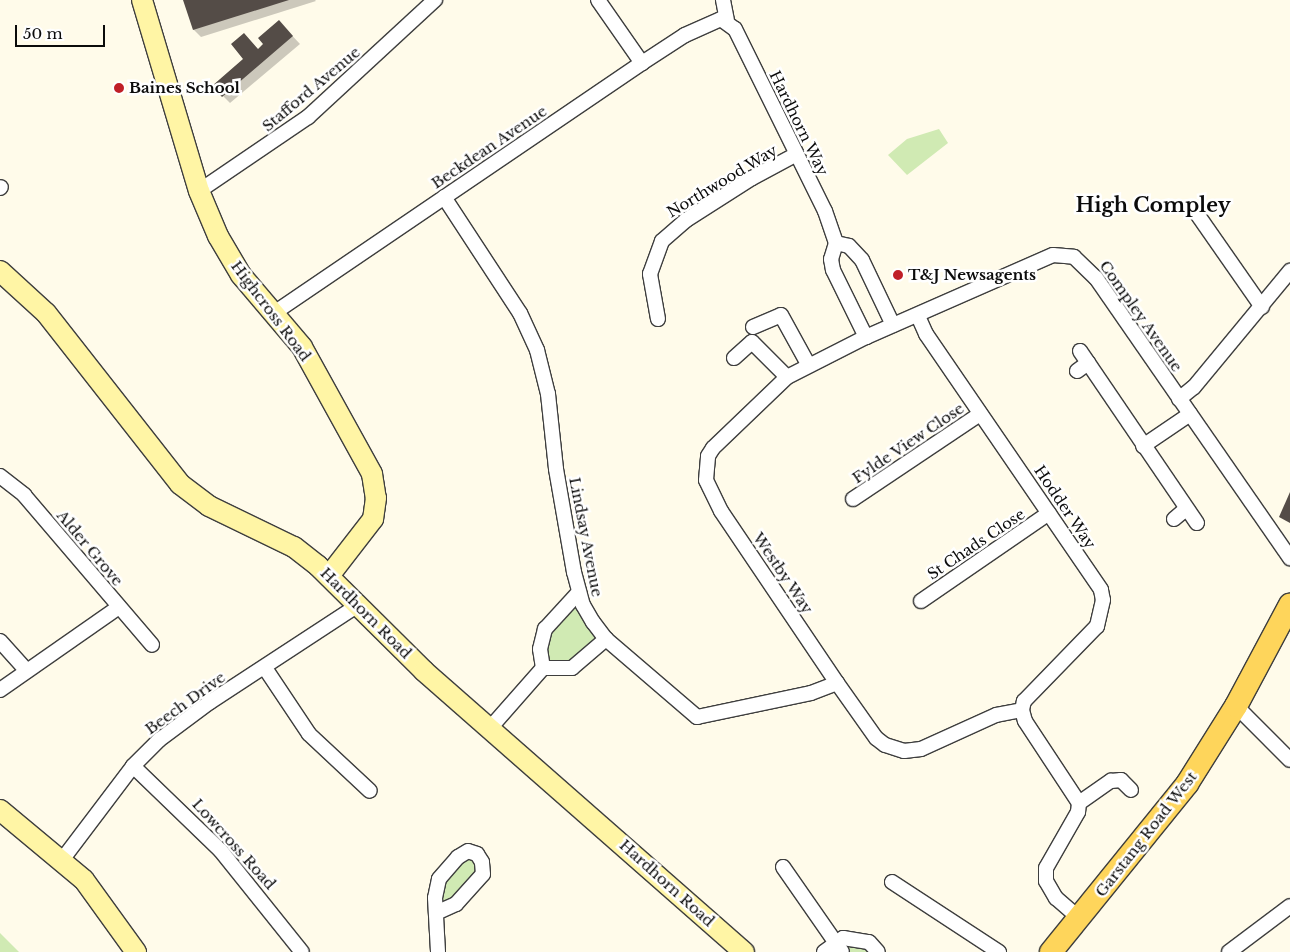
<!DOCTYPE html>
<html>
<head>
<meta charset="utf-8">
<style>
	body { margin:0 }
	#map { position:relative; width:1290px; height:952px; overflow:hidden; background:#fffbea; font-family:"Libre Baskerville",serif }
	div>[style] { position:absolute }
	.green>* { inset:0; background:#d0eab3 }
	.shadow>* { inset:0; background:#0003 }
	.building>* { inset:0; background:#544c47 }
	.roads { filter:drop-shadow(1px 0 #3e3e3e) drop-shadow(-1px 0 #3e3e3e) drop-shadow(0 1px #3e3e3e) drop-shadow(0 -1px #3e3e3e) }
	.street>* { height:14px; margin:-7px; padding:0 7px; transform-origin:7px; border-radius:7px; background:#fff }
	.secondary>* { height:20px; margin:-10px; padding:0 10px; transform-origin:10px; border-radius:10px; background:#fff5a5 }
	.primary>* { height:22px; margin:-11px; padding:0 11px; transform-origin:11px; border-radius:11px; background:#fed55b }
	.dots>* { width:14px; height:14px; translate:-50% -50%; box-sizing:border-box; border:2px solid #fff; border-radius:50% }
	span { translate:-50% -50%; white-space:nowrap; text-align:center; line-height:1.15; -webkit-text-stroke:5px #fff; paint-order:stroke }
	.poi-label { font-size:15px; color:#0b0b0b; font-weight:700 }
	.left { translate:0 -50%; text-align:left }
	.street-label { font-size:15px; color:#0b0b0b }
	.district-label { font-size:20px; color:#0b0b0b; font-weight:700 }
	.scale { position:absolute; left:15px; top:25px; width:90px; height:22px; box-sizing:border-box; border:2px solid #0b0b0b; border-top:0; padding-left:6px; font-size:15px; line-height:18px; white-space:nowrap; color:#0b0b0b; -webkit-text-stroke:4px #fff; paint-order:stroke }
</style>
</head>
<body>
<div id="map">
	<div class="green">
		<i style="clip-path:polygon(939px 129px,948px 143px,907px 175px,888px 155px,907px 139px)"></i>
		<i style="clip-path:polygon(579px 592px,606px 639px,578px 664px,543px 668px,541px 642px)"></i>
		<i style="clip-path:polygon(468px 851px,483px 874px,438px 912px,440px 881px)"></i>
		<i style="clip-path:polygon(0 933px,19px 952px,0 952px)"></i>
		<i style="clip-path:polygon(843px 938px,878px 952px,842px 952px)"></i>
	</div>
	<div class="shadow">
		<i style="clip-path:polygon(185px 0,315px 0,316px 1px,201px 37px,194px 30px)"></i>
		<i style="clip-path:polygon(286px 29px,300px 44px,230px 103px,223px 96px,259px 50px)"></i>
	</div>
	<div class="building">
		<i style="clip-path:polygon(183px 0,289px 0,193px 30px)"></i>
		<i style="clip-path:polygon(279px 20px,293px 36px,222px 97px,212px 86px,243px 59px,231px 44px,244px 33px,258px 49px,263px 44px,258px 38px)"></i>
		<i style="clip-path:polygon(1290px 492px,1290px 523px,1279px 517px)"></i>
	</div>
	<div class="roads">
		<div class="street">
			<i style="left:598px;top:0;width:77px;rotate:55.1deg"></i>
			<i style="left:723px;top:0;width:20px;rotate:79deg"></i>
			<i style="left:0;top:188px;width:1px;rotate:-45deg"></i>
			<i style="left:199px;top:191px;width:132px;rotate:-34.2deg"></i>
			<i style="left:308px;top:117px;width:173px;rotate:-42.7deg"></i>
			<i style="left:444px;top:197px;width:139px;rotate:56.8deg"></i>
			<i style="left:520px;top:313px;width:41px;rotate:65.3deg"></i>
			<i style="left:537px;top:350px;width:45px;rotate:76deg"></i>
			<i style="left:548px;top:394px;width:75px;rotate:83.9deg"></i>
			<i style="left:556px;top:469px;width:105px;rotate:80.1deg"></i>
			<i style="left:574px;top:572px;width:34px;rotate:75deg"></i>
			<i style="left:583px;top:605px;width:20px;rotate:60deg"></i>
			<i style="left:593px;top:622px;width:21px;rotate:53deg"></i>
			<i style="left:606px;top:639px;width:120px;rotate:40.6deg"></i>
			<i style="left:697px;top:717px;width:116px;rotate:-11.9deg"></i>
			<i style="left:811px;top:693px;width:28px;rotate:-21deg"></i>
			<i style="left:1195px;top:211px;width:117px;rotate:55.1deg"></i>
			<i style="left:836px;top:243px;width:13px;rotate:13deg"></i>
			<i style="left:849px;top:246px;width:19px;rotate:47deg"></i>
			<i style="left:862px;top:260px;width:72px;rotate:64.5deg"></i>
			<i style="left:274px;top:313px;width:445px;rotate:-34.2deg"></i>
			<i style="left:642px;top:63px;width:51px;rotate:-33.1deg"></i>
			<i style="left:685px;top:35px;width:39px;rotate:-24deg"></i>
			<i style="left:721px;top:19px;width:17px;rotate:36deg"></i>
			<i style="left:735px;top:29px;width:203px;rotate:63.7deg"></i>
			<i style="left:825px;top:211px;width:34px;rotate:71deg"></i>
			<i style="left:836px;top:243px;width:17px;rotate:107deg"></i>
			<i style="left:831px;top:259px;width:11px;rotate:80deg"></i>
			<i style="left:833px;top:270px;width:75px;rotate:63.8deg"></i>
			<i style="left:918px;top:316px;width:20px;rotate:66deg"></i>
			<i style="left:926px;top:334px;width:310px;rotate:55.6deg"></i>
			<i style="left:1101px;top:590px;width:10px;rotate:79deg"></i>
			<i style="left:1103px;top:600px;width:27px;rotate:103deg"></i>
			<i style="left:1097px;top:626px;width:105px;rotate:134.2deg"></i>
			<i style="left:1024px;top:701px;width:9px;rotate:103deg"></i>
			<i style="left:1022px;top:710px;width:11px;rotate:75deg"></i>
			<i style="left:1025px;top:721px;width:98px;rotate:56.6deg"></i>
			<i style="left:1079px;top:803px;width:9px;rotate:96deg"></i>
			<i style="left:1078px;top:812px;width:64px;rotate:119.7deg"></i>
			<i style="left:1046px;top:868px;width:13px;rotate:90deg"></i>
			<i style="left:1046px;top:881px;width:20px;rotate:60deg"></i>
			<i style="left:1056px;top:898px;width:32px;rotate:41deg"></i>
			<i style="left:658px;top:319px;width:46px;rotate:-100.1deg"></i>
			<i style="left:650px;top:274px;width:35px;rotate:-70deg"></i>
			<i style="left:662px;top:241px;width:32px;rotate:-41deg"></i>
			<i style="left:686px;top:220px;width:78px;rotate:-32.5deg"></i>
			<i style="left:752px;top:178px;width:49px;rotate:-28.1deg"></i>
			<i style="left:753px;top:327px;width:30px;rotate:-23deg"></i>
			<i style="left:781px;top:315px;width:56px;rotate:61.1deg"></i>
			<i style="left:1080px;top:351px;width:208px;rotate:55.8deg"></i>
			<i style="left:734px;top:358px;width:24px;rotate:-42deg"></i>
			<i style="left:752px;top:342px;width:49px;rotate:45deg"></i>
			<i style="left:1077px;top:371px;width:14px;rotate:-36deg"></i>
			<i style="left:1179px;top:399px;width:19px;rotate:-39deg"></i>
			<i style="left:1194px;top:387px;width:151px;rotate:-50.4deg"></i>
			<i style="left:1143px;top:446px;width:57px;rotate:-34.2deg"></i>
			<i style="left:0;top:476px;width:31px;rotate:38deg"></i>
			<i style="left:24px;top:495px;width:197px;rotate:49.5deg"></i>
			<i style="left:853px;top:499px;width:153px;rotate:-33.8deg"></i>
			<i style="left:1174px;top:519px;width:16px;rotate:-40deg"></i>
			<i style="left:921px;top:601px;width:155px;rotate:-34.5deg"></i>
			<i style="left:0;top:641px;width:40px;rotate:48deg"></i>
			<i style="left:265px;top:668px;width:79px;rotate:56.3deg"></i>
			<i style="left:309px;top:734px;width:83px;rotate:43.1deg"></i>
			<i style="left:543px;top:668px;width:29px"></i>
			<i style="left:572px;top:668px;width:45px;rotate:-40.5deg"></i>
			<i style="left:0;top:690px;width:145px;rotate:-34.9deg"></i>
			<i style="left:1236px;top:706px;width:76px;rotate:45deg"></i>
			<i style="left:1022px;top:710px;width:26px;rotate:169deg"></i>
			<i style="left:996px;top:715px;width:82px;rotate:155.6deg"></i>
			<i style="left:921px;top:749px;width:17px;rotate:173deg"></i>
			<i style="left:904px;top:751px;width:20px;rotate:-162deg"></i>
			<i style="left:885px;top:745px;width:11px;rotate:-142deg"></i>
			<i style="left:876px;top:738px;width:67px;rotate:-125.3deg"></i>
			<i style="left:837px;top:683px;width:207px;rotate:-124deg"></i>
			<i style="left:721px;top:511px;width:34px;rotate:-116deg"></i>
			<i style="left:706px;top:480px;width:24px;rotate:-85deg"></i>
			<i style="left:708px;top:456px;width:9px;rotate:-58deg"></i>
			<i style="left:713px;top:448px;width:103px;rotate:-43.8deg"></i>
			<i style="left:787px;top:377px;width:89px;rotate:-26.9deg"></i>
			<i style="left:866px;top:337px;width:204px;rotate:-23.7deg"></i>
			<i style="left:1053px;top:255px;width:21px;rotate:5deg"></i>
			<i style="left:1074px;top:257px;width:30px;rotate:44deg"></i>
			<i style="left:1096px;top:278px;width:341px;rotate:55.3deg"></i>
			<i style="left:491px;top:727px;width:79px;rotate:-48.6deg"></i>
			<i style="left:543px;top:668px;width:19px;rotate:-99deg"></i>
			<i style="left:540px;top:649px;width:21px;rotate:-76deg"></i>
			<i style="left:545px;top:629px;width:50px;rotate:-47.4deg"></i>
			<i style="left:133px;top:766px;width:122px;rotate:44deg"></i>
			<i style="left:221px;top:851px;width:129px;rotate:51.3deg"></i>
			<i style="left:1079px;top:803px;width:39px;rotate:-35deg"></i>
			<i style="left:1111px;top:781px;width:10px;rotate:-6deg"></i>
			<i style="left:1121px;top:780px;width:14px;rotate:45deg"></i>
			<i style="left:62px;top:860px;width:118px;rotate:-52.9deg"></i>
			<i style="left:133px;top:766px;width:37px;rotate:-45deg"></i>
			<i style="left:159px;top:740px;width:64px;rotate:-36.7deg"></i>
			<i style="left:210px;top:702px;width:177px;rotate:-33.2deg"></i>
			<i style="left:783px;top:867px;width:103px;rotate:55.2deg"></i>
			<i style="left:892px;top:882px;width:128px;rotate:33.2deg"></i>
			<i style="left:438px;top:912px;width:20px;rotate:-24deg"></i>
			<i style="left:456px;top:904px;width:40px;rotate:-48deg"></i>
			<i style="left:483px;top:874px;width:12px;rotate:-95deg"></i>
			<i style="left:482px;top:862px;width:9px;rotate:-122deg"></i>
			<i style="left:477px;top:854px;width:9px;rotate:-162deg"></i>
			<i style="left:468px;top:851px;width:12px;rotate:149deg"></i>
			<i style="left:458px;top:857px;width:29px;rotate:131deg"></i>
			<i style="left:439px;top:879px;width:19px;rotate:102deg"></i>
			<i style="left:435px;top:898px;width:54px;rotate:86.8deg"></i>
			<i style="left:824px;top:952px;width:24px;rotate:-36deg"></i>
			<i style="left:843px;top:938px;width:26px;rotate:9deg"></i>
			<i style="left:869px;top:942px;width:13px;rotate:48deg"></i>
			<i style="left:1229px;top:952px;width:76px;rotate:-37deg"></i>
		</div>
		<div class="secondary">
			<i style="left:142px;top:0;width:199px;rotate:73.4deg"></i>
			<i style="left:199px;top:191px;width:49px;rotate:67.1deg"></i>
			<i style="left:218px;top:236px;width:45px;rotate:59.5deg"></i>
			<i style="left:241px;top:275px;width:94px;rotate:49.7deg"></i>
			<i style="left:302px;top:347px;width:145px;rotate:61.1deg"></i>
			<i style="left:372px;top:474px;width:24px;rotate:81deg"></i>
			<i style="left:376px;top:498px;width:21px;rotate:98deg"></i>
			<i style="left:373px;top:519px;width:72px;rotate:127.7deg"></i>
			<i style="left:0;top:271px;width:62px;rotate:42.4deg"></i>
			<i style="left:46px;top:313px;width:217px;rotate:51.9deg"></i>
			<i style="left:180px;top:484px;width:36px;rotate:37deg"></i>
			<i style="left:209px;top:506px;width:94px;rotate:25.8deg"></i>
			<i style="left:294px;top:547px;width:31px;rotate:38deg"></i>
			<i style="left:318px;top:566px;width:149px;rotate:44.7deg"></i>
			<i style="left:424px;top:671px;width:426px;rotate:41.3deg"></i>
			<i style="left:0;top:810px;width:109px;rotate:39.8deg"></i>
			<i style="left:84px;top:880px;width:89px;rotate:54.2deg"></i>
		</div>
		<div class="primary">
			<i style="left:1051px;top:952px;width:216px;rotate:-51deg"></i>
			<i style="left:1187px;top:784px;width:92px;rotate:-57.9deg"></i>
			<i style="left:1236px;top:706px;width:115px;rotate:-61.9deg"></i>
		</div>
	</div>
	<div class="dots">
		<i style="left:119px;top:88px;background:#c01f27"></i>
		<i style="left:898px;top:275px;background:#c01f27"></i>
	</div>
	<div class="poi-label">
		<span class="left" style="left:129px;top:88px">Baines School</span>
		<span class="left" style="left:908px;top:275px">T&amp;J Newsagents</span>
	</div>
	<div class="street-label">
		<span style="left:311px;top:89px;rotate:-40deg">Stafford Avenue</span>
		<span style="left:799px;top:123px;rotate:64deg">Hardhorn Way</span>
		<span style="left:489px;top:147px;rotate:-34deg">Beckdean Avenue</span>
		<span style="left:722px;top:181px;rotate:-31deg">Northwood Way</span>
		<span style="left:271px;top:311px;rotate:53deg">Highcross Road</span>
		<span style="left:1141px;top:316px;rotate:55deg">Compley Avenue</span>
		<span style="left:908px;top:443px;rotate:-34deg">Fylde View Close</span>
		<span style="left:1065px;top:507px;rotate:56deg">Hodder Way</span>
		<span style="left:586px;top:537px;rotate:79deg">Lindsay Avenue</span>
		<span style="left:976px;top:544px;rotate:-34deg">St Chads Close</span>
		<span style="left:90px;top:548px;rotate:50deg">Alder Grove</span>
		<span style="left:783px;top:573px;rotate:56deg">Westby Way</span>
		<span style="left:366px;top:613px;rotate:45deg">Hardhorn Road</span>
		<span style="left:185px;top:703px;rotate:-36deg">Beech Drive</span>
		<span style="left:1146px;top:834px;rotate:-52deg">Garstang Road West</span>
		<span style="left:234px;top:844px;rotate:48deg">Lowcross Road</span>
		<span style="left:667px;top:883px;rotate:42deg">Hardhorn Road</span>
	</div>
	<div class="district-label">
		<span style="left:1153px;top:205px">High Compley</span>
	</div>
	<div class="scale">50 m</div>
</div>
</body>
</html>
